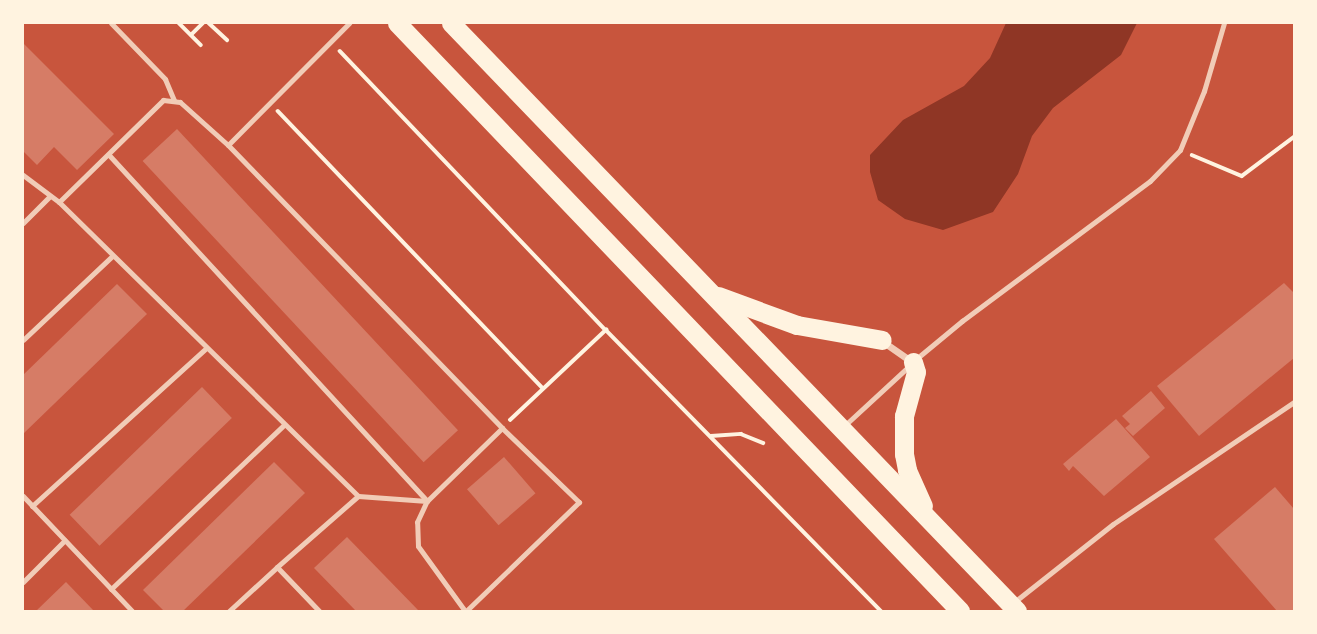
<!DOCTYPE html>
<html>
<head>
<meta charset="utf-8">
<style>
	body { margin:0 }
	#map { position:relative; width:1317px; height:634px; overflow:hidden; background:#c8553d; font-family:"DM Sans",sans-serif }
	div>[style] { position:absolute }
	.water>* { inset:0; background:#8f3625 }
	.building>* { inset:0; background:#d67c66; transform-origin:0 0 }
	.path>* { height:3.5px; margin:-1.75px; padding:0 1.75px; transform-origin:1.75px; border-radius:1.75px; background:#fff3e0 }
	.service>* { height:5px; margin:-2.5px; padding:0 2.5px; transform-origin:2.5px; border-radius:2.5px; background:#f1ccb7 }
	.minor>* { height:7px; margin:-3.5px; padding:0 3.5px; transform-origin:3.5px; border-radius:3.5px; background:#f1ccb7 }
	.trunk>* { height:19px; margin:-9.5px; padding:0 9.5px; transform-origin:9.5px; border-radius:9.5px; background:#fff3e0 }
	span { translate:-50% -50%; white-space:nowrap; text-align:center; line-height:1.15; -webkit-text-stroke:5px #fff3e0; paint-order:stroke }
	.frame { position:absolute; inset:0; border:24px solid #fff3e0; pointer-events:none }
</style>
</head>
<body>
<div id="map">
	<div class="water">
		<i style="clip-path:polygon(1006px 23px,1137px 23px,1121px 55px,1053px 108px,1032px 136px,1018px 174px,993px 212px,943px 230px,905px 219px,878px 200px,870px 172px,870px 155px,903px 120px,964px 86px,990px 58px)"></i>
	</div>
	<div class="building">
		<i style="clip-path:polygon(23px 43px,114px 134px,77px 170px,54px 147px,37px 165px,23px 151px)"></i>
		<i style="left:177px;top:129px;width:412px;height:47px;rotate:47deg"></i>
		<i style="clip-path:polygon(1284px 283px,1294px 293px,1294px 358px,1199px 436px,1157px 386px)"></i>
		<i style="clip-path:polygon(117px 284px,147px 314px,23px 434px,23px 375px)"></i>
		<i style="left:202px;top:387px;width:43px;height:184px;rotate:46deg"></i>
		<i style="clip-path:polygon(1151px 391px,1165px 408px,1133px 436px,1125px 428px,1130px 424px,1122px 416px)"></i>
		<i style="clip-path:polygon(1116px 419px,1150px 457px,1104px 496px,1073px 466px,1069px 471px,1063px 464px)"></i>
		<i style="left:504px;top:457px;width:48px;height:49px;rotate:49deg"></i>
		<i style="clip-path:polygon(274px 462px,305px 493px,183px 611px,164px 611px,143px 590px)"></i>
		<i style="clip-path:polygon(1275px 487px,1294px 509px,1294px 611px,1277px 611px,1214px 539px)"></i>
		<i style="clip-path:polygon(347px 537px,419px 611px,356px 611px,314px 568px)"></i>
		<i style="clip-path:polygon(66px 582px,94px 611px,36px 611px)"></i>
	</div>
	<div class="path">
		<i style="left:179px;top:23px;width:31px;rotate:45deg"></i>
		<i style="left:209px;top:23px;width:25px;rotate:43deg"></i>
		<i style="left:191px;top:35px;width:17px;rotate:-45deg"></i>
		<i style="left:340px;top:51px;width:385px;rotate:46.4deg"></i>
		<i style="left:606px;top:330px;width:393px;rotate:45.6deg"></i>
		<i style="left:278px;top:111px;width:383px;rotate:46.3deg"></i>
		<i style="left:1192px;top:155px;width:54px;rotate:22.8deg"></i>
		<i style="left:1242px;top:176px;width:65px;rotate:-36.9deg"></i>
		<i style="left:510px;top:420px;width:132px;rotate:-43.2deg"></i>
		<i style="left:711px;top:436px;width:30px;rotate:-4deg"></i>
		<i style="left:741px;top:434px;width:24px;rotate:22deg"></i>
	</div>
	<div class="service">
		<i style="left:111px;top:23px;width:78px;rotate:46deg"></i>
		<i style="left:165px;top:79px;width:23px;rotate:67deg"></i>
		<i style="left:228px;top:145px;width:394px;rotate:45.9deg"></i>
		<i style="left:502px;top:428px;width:107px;rotate:43.9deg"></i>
		<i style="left:579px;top:502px;width:157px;rotate:136deg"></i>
		<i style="left:109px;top:155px;width:470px;rotate:47.4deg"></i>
		<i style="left:427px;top:501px;width:69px;rotate:-175.9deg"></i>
		<i style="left:358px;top:496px;width:108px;rotate:138.8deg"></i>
		<i style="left:23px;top:175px;width:45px;rotate:36.9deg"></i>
		<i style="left:59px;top:202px;width:146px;rotate:-44.4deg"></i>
		<i style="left:163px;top:100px;width:17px;rotate:7deg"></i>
		<i style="left:180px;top:102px;width:64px;rotate:41.9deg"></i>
		<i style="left:228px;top:145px;width:172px;rotate:-45.2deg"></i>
		<i style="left:59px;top:202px;width:419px;rotate:44.5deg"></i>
		<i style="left:23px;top:223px;width:38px;rotate:-45deg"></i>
		<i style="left:23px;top:340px;width:122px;rotate:-43.3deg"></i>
		<i style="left:916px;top:359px;width:60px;rotate:-39.6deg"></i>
		<i style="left:962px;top:321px;width:234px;rotate:-36.7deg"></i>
		<i style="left:1150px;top:181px;width:43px;rotate:-45.9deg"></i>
		<i style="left:1180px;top:150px;width:64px;rotate:-67.9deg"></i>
		<i style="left:1204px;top:91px;width:71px;rotate:-73.6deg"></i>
		<i style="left:844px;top:426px;width:88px;rotate:-42.7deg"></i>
		<i style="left:23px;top:496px;width:158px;rotate:46.5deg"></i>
		<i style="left:32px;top:506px;width:235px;rotate:-42.2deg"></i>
		<i style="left:23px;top:582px;width:59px;rotate:-45deg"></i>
		<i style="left:111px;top:589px;width:238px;rotate:-43.5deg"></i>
		<i style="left:1013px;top:603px;width:127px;rotate:-38.3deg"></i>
		<i style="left:1113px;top:524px;width:218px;rotate:-34deg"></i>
		<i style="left:229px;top:611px;width:65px;rotate:-42.5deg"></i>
		<i style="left:277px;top:567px;width:61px;rotate:46.3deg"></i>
		<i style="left:465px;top:611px;width:80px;rotate:-125.9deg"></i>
		<i style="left:418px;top:546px;width:24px;rotate:-92deg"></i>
		<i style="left:417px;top:522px;width:23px;rotate:-65deg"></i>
		<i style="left:427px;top:501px;width:105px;rotate:-44.2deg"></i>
	</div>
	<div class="minor">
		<i style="left:882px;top:341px;width:37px;rotate:35deg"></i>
	</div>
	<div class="trunk">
		<i style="left:397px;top:23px;width:814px;rotate:46.24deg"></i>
		<i style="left:451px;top:23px;width:816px;rotate:46.09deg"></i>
		<i style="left:718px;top:296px;width:84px;rotate:20.2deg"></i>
		<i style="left:797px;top:325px;width:86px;rotate:10deg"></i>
		<i style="left:913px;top:362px;width:10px;rotate:73deg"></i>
		<i style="left:916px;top:372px;width:46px;rotate:105.3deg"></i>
		<i style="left:904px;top:416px;width:38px;rotate:90deg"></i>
		<i style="left:904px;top:454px;width:16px;rotate:79deg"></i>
		<i style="left:907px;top:470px;width:39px;rotate:66deg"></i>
	</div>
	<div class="frame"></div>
</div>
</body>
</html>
